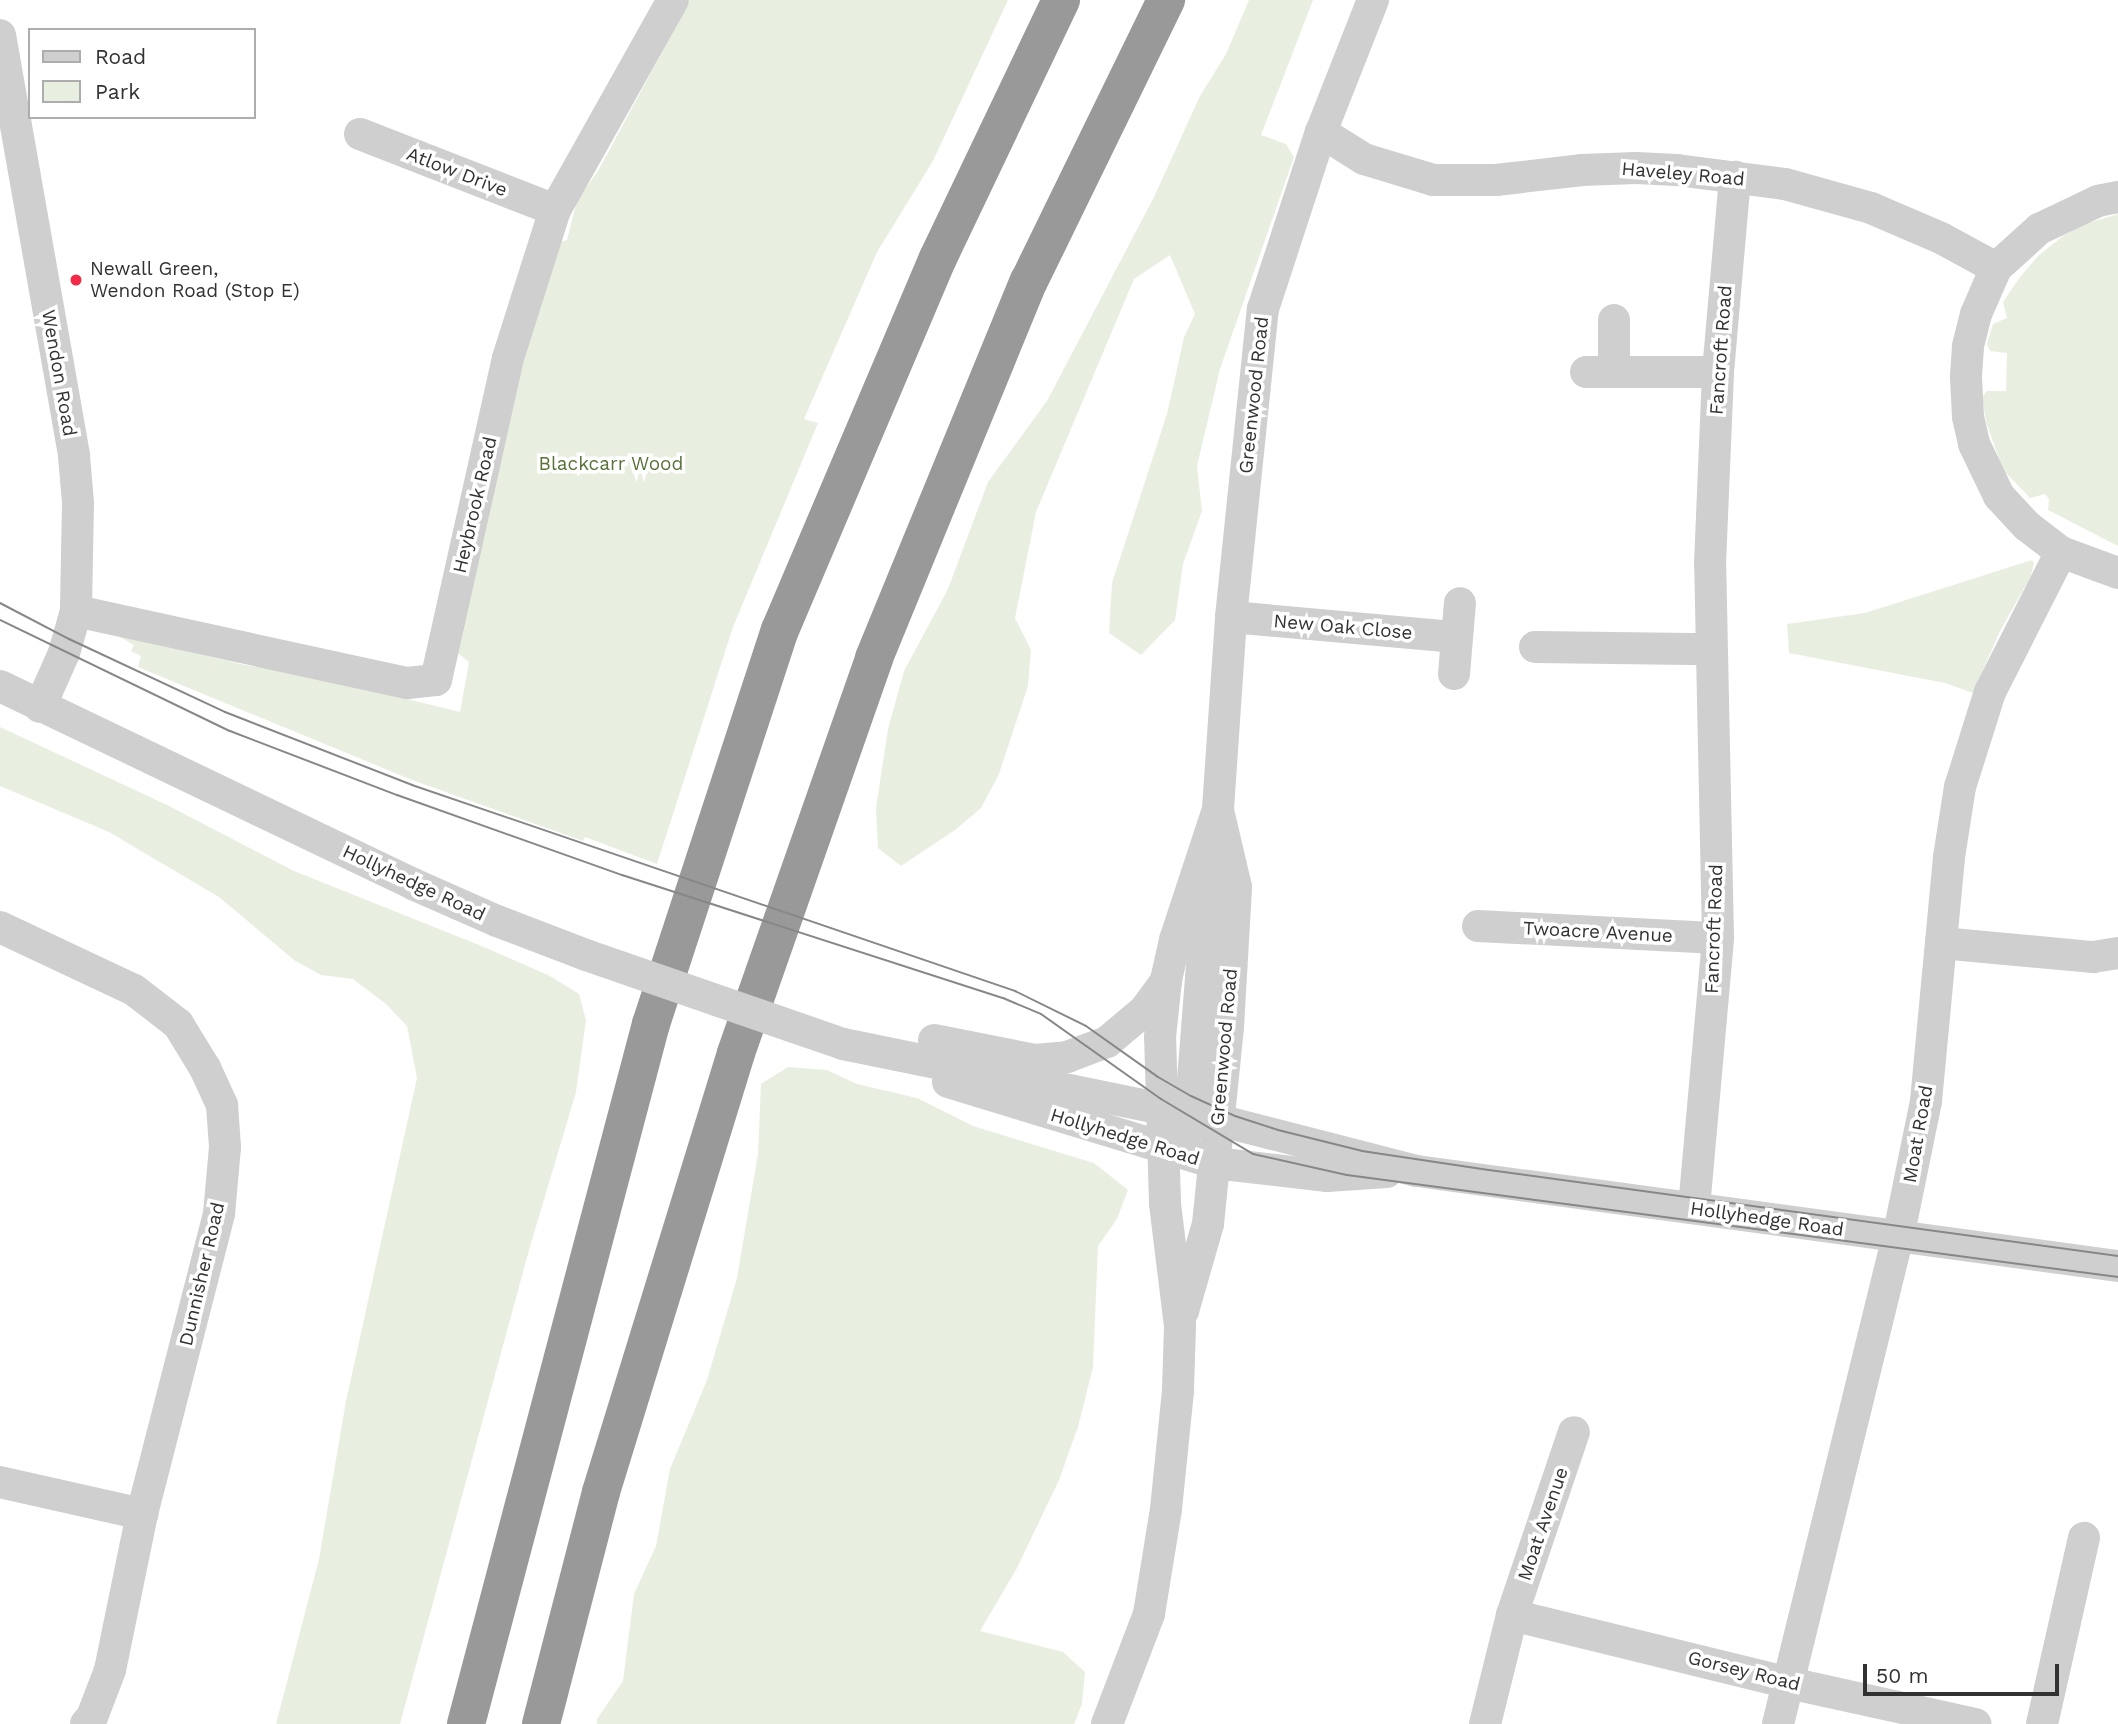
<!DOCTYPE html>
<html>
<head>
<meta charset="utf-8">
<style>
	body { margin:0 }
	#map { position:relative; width:2118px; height:1724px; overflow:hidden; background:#fff; font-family:"Work Sans",sans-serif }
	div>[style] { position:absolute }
	.green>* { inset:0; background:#e9efe0 }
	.minor>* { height:32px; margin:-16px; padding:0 16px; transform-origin:16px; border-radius:16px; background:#cfcfcf }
	.highway>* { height:38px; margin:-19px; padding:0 19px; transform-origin:19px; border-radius:19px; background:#999 }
	.tram>* { height:2px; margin:-1px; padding:0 1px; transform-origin:1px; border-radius:1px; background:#878787 }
	.minor-bridge>* { height:32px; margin:-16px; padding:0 16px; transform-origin:16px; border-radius:16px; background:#cfcfcf }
	.dots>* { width:19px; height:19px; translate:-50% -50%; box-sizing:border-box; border:4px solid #fff; border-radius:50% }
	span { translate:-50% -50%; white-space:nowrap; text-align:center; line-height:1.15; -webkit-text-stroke:7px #fff; paint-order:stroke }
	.street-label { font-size:19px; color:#323232 }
	.poi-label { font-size:19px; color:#323232 }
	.left { translate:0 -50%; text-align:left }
	.park-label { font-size:19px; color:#59723a }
	.legend { position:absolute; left:28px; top:28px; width:228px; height:91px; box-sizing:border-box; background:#fff; border:2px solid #adadad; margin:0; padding:9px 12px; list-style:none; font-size:21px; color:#323232 }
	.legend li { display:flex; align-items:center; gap:14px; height:35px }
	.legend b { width:35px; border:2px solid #adadad }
	.scale { position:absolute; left:1863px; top:1664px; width:196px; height:32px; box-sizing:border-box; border:4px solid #323232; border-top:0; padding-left:9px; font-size:21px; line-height:24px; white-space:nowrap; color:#323232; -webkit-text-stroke:5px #fff; paint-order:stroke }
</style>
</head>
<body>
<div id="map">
	<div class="green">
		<i style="clip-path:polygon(690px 0,1008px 0,933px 161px,877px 252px,804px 419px,818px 423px,733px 627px,657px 864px,585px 837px,583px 841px,412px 780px,138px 667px,141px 656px,131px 651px,134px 645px,115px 634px,245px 665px,305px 674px,460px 712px,469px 662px,454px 650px,453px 604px,554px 244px,567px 240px,577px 200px,598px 171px)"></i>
		<i style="clip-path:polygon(1249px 0,1313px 0,1261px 135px,1286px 144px,1294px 157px,1220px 369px,1197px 466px,1202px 511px,1183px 564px,1175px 620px,1141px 655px,1109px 633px,1112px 583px,1167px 414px,1184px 337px,1195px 314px,1170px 255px,1134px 279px,1036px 512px,1015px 618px,1031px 650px,1028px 686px,999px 774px,981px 808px,955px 830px,901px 866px,878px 848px,876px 808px,888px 729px,904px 671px,948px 589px,988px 482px,1047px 401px,1154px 197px,1200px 96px,1226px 54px)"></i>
		<i style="clip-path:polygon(2118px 214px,2118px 546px,2048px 510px,2049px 499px,2045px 494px,2030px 498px,2003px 470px,1986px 422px,1982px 397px,1987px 391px,2006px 391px,2007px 353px,1990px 351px,1987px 344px,1993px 324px,2007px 318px,2003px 302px,2020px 277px,2038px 256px,2063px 236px,2085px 224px)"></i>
		<i style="clip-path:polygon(2032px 560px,2034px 563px,2031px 576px,2000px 631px,1973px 693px,1945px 683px,1789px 653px,1787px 624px,1865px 613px)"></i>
		<i style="clip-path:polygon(0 727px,167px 805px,294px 871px,484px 947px,550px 976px,579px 994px,586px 1020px,576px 1092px,529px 1250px,400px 1724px,276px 1724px,319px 1559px,346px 1401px,417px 1078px,407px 1026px,386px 1004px,353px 979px,321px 975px,294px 960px,219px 897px,109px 832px,0 786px)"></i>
		<i style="clip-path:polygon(788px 1067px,827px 1070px,857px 1084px,917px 1098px,973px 1126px,1094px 1163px,1128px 1190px,1117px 1219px,1098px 1246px,1093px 1367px,1078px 1427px,1059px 1480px,1017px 1568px,980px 1631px,1063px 1652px,1085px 1672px,1082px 1704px,1074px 1724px,597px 1724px,597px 1719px,623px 1681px,634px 1594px,656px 1546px,670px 1469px,707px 1380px,737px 1278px,758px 1154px,761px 1084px)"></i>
	</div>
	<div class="minor">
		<i style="left:0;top:35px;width:427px;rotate:80deg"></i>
		<i style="left:74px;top:456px;width:47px;rotate:85.1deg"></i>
		<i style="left:78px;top:503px;width:108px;rotate:91.1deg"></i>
		<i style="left:76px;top:611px;width:44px;rotate:105.9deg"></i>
		<i style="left:64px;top:653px;width:59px;rotate:114deg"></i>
		<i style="left:1321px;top:132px;width:51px;rotate:32.1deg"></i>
		<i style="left:1364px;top:159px;width:72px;rotate:16.9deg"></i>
		<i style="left:1433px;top:180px;width:63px"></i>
		<i style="left:1496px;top:180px;width:87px;rotate:-6.6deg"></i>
		<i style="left:1582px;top:170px;width:54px;rotate:-2.1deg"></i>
		<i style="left:1636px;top:168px;width:41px;rotate:2.8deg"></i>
		<i style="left:1677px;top:170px;width:109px;rotate:7.4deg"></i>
		<i style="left:1785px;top:184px;width:89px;rotate:15.6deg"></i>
		<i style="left:1871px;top:208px;width:76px;rotate:23.2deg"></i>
		<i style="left:1941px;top:238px;width:63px;rotate:28.6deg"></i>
		<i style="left:360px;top:134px;width:209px;rotate:21.3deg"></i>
		<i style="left:2118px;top:197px;width:20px;rotate:169deg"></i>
		<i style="left:2098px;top:201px;width:65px;rotate:154.6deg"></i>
		<i style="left:2039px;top:229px;width:58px;rotate:137.8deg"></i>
		<i style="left:1996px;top:268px;width:50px;rotate:113.5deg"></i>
		<i style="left:1976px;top:314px;width:34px;rotate:104deg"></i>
		<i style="left:1968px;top:347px;width:31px;rotate:94deg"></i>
		<i style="left:1966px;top:378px;width:39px;rotate:87deg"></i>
		<i style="left:1968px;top:417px;width:28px;rotate:77deg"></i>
		<i style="left:1974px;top:444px;width:58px;rotate:64.3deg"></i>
		<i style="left:1999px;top:496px;width:41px;rotate:47deg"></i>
		<i style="left:2027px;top:526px;width:43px;rotate:37.4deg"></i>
		<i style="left:2061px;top:552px;width:61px;rotate:20.2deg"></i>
		<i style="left:1614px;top:320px;width:52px;rotate:90deg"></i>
		<i style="left:1586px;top:372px;width:132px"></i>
		<i style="left:76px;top:611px;width:339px;rotate:12.3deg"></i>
		<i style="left:407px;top:683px;width:29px;rotate:-6deg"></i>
		<i style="left:436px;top:680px;width:330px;rotate:-77.4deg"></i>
		<i style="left:508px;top:358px;width:155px;rotate:-72.4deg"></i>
		<i style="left:555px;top:210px;width:241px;rotate:-60.7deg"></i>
		<i style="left:1231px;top:617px;width:226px;rotate:5.1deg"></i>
		<i style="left:1535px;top:647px;width:176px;rotate:0.7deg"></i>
		<i style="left:1454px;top:674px;width:71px;rotate:-85.2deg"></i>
		<i style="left:0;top:686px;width:458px;rotate:25.6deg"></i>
		<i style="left:413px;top:884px;width:92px;rotate:23.8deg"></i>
		<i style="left:497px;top:921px;width:95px;rotate:20.9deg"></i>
		<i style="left:1478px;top:926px;width:240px;rotate:2.9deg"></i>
		<i style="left:0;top:927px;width:148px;rotate:25.2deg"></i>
		<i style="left:134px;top:990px;width:56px;rotate:37.7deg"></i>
		<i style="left:178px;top:1024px;width:52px;rotate:58.5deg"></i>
		<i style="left:205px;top:1068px;width:41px;rotate:65.3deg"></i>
		<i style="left:222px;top:1105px;width:42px;rotate:85.9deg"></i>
		<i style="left:225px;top:1147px;width:67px;rotate:95.1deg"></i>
		<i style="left:219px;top:1214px;width:310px;rotate:104.4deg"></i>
		<i style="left:142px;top:1514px;width:159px;rotate:101.6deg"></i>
		<i style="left:110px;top:1670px;width:50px;rotate:111deg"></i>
		<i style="left:92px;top:1717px;width:9px;rotate:131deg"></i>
		<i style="left:1941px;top:943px;width:153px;rotate:5.3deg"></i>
		<i style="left:2093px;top:957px;width:25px;rotate:-9deg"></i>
		<i style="left:934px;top:1040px;width:103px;rotate:11.2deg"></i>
		<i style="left:1035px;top:1060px;width:32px;rotate:-5deg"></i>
		<i style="left:1067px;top:1057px;width:43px;rotate:-20.6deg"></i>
		<i style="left:1107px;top:1042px;width:50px;rotate:-40.1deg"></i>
		<i style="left:1145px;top:1010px;width:36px;rotate:-54deg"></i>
		<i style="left:843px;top:1044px;width:383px;rotate:11.5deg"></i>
		<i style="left:1218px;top:1120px;width:205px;rotate:14.4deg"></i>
		<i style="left:1417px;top:1171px;width:707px;rotate:7.72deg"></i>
		<i style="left:948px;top:1082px;width:278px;rotate:16.9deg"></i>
		<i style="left:1214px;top:1163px;width:114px;rotate:6.6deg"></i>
		<i style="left:1327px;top:1176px;width:60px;rotate:-3.8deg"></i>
		<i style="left:1186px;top:1134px;width:16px;rotate:-76deg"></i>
		<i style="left:1190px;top:1118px;width:243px;rotate:-85.5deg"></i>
		<i style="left:1694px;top:1208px;width:271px;rotate:-84.9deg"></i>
		<i style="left:1718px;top:938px;width:374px;rotate:-91.2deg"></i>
		<i style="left:1710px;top:564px;width:192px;rotate:-87.6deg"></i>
		<i style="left:1718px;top:372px;width:196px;rotate:-85deg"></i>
		<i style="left:1183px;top:1311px;width:91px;rotate:-74deg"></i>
		<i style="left:1208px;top:1224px;width:198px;rotate:-84.2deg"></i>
		<i style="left:1228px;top:1027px;width:140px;rotate:-86.7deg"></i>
		<i style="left:1236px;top:887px;width:79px;rotate:-103.2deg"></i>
		<i style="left:0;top:1482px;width:146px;rotate:12.7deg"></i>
		<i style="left:1512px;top:1615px;width:285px;rotate:13.8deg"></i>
		<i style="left:1789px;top:1683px;width:191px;rotate:12.4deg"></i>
		<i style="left:1107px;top:1724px;width:118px;rotate:-69.1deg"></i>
		<i style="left:1149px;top:1614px;width:106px;rotate:-80.8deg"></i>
		<i style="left:1166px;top:1509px;width:120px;rotate:-84.2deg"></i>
		<i style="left:1178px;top:1390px;width:64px;rotate:-88.2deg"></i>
		<i style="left:1180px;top:1326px;width:124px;rotate:-97deg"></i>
		<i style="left:1165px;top:1203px;width:166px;rotate:-91.7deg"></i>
		<i style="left:1160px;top:1037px;width:57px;rotate:-84deg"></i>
		<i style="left:1166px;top:980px;width:41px;rotate:-77.3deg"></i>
		<i style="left:1175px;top:940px;width:138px;rotate:-71.8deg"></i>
		<i style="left:1218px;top:809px;width:192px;rotate:-86.1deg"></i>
		<i style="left:1231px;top:617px;width:310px;rotate:-84.1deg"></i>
		<i style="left:1263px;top:309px;width:186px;rotate:-71.9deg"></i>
		<i style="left:1321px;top:132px;width:142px;rotate:-68.5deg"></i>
		<i style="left:1485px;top:1724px;width:112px;rotate:-76.1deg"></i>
		<i style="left:1512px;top:1615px;width:193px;rotate:-71.3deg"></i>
		<i style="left:1778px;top:1724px;width:511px;rotate:-76.18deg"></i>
		<i style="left:1900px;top:1228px;width:130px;rotate:-78.4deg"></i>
		<i style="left:1926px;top:1101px;width:245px;rotate:-84.6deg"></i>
		<i style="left:1949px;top:857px;width:71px;rotate:-81.1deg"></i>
		<i style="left:1960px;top:787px;width:100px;rotate:-72.5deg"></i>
		<i style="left:1990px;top:692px;width:157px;rotate:-63.1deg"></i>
		<i style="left:2042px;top:1724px;width:191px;rotate:-77.3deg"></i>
	</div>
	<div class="highway">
		<i style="left:466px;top:1724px;width:724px;rotate:-75.2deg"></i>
		<i style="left:651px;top:1024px;width:415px;rotate:-71.9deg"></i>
		<i style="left:780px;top:630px;width:404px;rotate:-67deg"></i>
		<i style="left:938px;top:258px;width:286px;rotate:-64.5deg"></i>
		<i style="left:541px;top:1724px;width:240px;rotate:-75.5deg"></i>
		<i style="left:601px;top:1492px;width:459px;rotate:-72.9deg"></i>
		<i style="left:736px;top:1053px;width:418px;rotate:-70.7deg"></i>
		<i style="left:874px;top:658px;width:408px;rotate:-67.7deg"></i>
		<i style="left:1029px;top:281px;width:313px;rotate:-64deg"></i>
	</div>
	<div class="tram">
		<i style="left:0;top:603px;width:78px;rotate:27.6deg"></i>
		<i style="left:69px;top:639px;width:172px;rotate:25.1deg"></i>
		<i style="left:225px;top:712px;width:201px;rotate:21.3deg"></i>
		<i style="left:412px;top:785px;width:637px;rotate:18.86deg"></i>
		<i style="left:1015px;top:991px;width:79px;rotate:26.2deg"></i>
		<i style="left:1086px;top:1026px;width:88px;rotate:35.3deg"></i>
		<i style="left:1158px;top:1077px;width:38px;rotate:30deg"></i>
		<i style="left:1191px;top:1096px;width:48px;rotate:24.4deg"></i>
		<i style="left:1235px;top:1116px;width:45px;rotate:18deg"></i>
		<i style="left:1278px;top:1130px;width:87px;rotate:14deg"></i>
		<i style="left:1362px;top:1151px;width:128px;rotate:8.5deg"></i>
		<i style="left:1489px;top:1170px;width:635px;rotate:7.79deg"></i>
		<i style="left:0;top:620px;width:255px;rotate:25.8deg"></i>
		<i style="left:230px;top:731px;width:179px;rotate:21deg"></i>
		<i style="left:397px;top:795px;width:239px;rotate:19.6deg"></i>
		<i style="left:622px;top:875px;width:400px;rotate:17.9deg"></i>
		<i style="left:1003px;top:998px;width:41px;rotate:22.8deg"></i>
		<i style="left:1041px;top:1014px;width:147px;rotate:35.3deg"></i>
		<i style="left:1161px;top:1099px;width:107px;rotate:30.9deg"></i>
		<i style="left:1253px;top:1154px;width:96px;rotate:12.6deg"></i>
		<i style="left:1347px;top:1175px;width:778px;rotate:7.54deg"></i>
	</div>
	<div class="minor-bridge">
		<i style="left:586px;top:955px;width:272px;rotate:19.1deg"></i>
	</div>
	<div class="dots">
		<i style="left:76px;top:280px;background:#f42947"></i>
	</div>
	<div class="street-label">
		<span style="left:457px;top:172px;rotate:21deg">Atlow Drive</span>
		<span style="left:1683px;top:174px;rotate:5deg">Haveley Road</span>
		<span style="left:1721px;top:350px;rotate:-86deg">Fancroft Road</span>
		<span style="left:59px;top:373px;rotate:80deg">Wendon Road</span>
		<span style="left:1254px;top:395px;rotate:-84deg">Greenwood Road</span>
		<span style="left:475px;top:505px;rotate:-77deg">Heybrook Road</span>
		<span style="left:1343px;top:627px;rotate:5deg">New Oak Close</span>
		<span style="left:414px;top:883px;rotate:25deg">Hollyhedge Road</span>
		<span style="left:1714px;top:929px;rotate:-88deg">Fancroft Road</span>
		<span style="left:1598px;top:932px;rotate:3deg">Twoacre Avenue</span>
		<span style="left:1224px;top:1047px;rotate:-85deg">Greenwood Road</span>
		<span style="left:1918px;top:1134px;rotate:-80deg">Moat Road</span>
		<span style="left:1125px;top:1137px;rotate:17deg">Hollyhedge Road</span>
		<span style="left:1767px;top:1219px;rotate:8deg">Hollyhedge Road</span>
		<span style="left:202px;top:1274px;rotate:-77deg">Dunnisher Road</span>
		<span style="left:1543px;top:1524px;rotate:-71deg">Moat Avenue</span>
		<span style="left:1744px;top:1671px;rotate:14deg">Gorsey Road</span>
	</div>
	<div class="poi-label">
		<span class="left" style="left:90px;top:280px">Newall Green,<br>Wendon Road (Stop E)</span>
	</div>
	<div class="park-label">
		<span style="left:611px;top:464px">Blackcarr Wood</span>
	</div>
	<ul class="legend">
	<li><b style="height:9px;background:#cfcfcf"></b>Road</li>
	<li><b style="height:19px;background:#e9efe0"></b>Park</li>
	</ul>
	<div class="scale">50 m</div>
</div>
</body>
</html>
